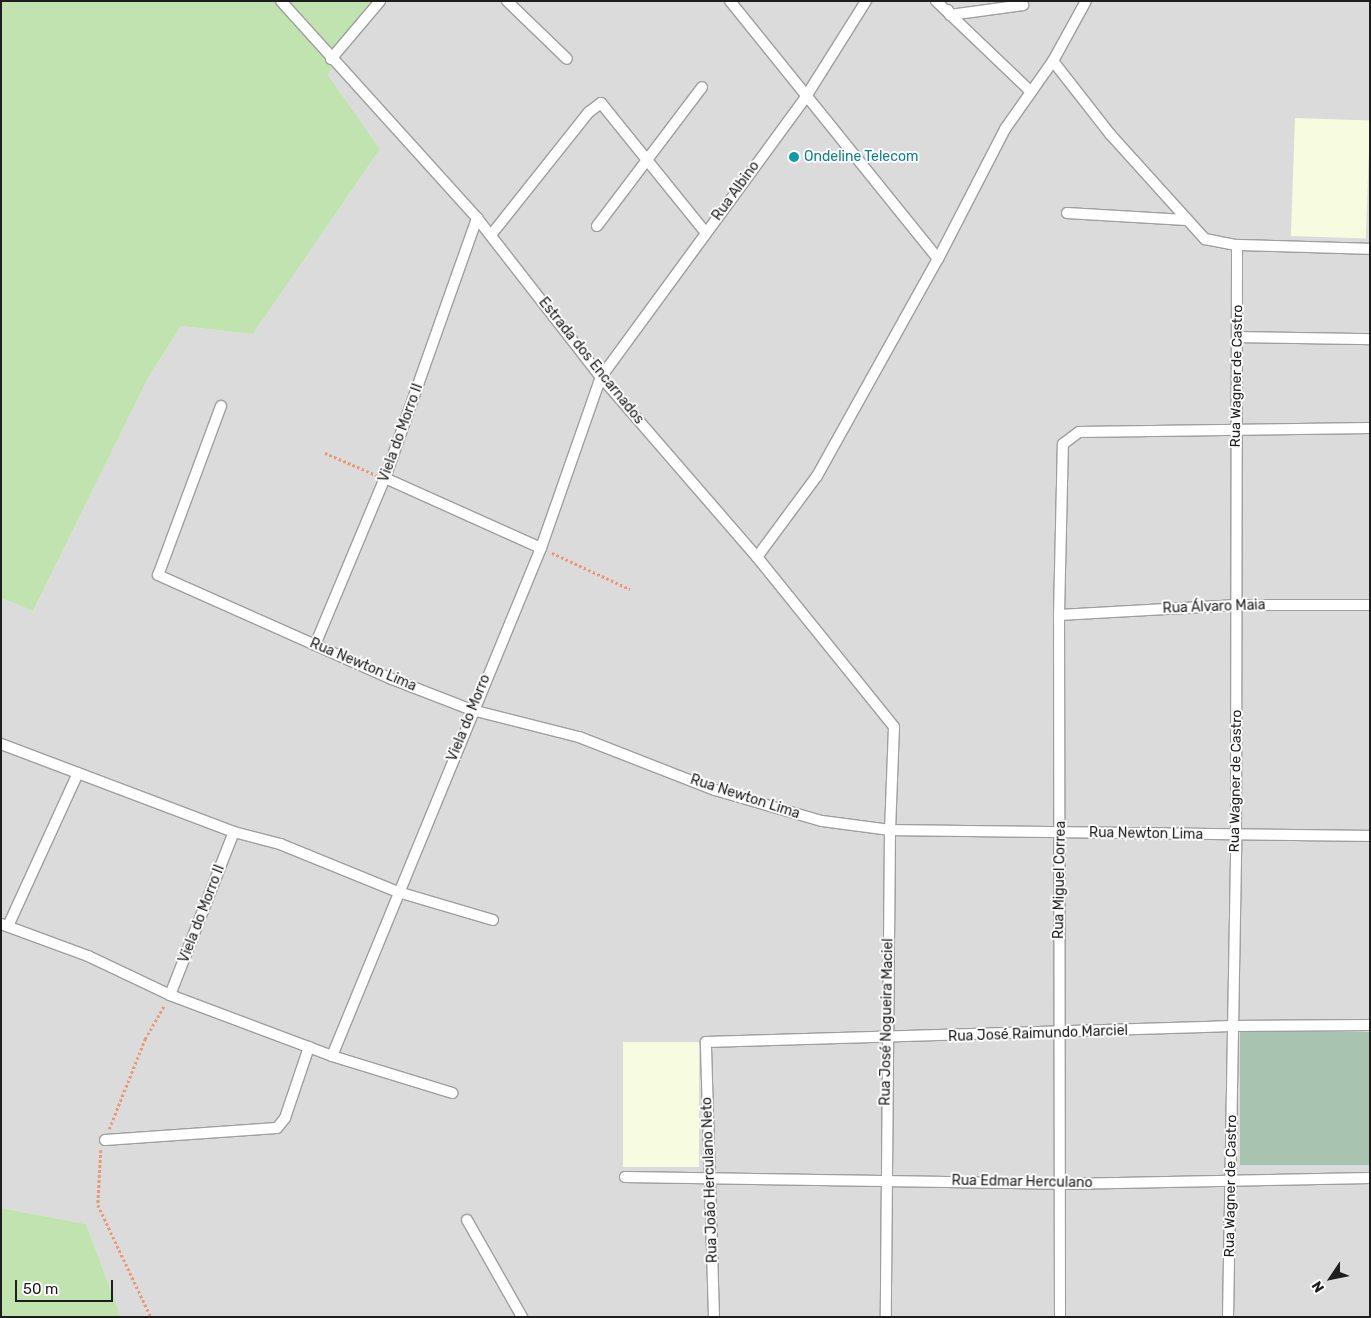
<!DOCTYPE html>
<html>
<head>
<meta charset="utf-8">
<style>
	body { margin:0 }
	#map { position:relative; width:1371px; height:1318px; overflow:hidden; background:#eeece5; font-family:Rubik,sans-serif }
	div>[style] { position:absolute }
	.residential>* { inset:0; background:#dcdbdb }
	.education>* { inset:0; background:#f7fce0; transform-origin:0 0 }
	.grass>* { inset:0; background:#c0e3af }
	.cemetery>* { inset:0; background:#a8c4b1; transform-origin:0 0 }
	.path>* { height:2.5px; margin-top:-1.25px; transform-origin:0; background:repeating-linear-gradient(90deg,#ec9778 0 2.5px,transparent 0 5px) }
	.roads { filter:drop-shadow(1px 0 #9f9f9f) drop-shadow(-1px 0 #9f9f9f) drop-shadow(0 1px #9f9f9f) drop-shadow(0 -1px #9f9f9f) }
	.street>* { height:10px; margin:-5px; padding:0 5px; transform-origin:5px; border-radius:5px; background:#fff }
	.dots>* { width:14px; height:14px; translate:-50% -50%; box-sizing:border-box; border:2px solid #fff; border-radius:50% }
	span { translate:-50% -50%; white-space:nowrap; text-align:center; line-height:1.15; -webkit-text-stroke:4px #fff; paint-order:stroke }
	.culture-label { font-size:14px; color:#0d838f }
	.left { translate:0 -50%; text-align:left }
	.street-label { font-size:14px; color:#1e1e1e }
	.frame { position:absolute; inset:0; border:2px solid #1e1e1e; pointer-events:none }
	.north { position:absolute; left:1306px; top:1253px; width:50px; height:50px; -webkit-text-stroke:4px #fff; paint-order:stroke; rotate:236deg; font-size:14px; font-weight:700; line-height:20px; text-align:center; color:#1e1e1e }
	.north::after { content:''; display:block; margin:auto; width:18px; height:22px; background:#1e1e1e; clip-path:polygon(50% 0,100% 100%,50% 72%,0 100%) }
	.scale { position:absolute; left:15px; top:1280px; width:98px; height:22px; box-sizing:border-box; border:2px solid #1e1e1e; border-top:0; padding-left:6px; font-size:15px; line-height:18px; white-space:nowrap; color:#1e1e1e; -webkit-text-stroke:4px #fff; paint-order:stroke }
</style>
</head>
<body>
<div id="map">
	<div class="residential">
		<i style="clip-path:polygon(374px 1px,1370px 1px,1370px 1317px,121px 1317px,86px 1224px,1px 1208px,1px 598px,33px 611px,149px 376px,181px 326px,253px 334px,380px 149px,328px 75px)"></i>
	</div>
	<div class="education">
		<i style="left:1295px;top:118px;width:75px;height:118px;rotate:2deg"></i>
		<i style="left:623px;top:1042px;width:76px;height:125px"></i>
	</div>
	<div class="grass">
		<i style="clip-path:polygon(1px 1px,374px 1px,328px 75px,380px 149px,253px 334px,181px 326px,149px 376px,33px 611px,1px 598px)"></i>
		<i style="clip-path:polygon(1px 1208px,86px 1224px,121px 1317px,1px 1317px)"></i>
	</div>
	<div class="cemetery">
		<i style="left:1370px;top:1032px;width:133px;height:130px;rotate:90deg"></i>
	</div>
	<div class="path">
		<i style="left:325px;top:453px;width:56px;rotate:23.3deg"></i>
		<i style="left:552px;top:553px;width:86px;rotate:24.8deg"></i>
		<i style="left:109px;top:1129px;width:97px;rotate:-68.2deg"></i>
		<i style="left:145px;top:1039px;width:40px;rotate:-60.3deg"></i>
		<i style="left:101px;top:1150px;width:55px;rotate:93.1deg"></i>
		<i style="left:98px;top:1205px;width:124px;rotate:64.7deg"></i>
	</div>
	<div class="roads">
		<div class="street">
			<i style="left:281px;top:1px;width:292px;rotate:47.9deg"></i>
			<i style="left:477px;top:218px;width:202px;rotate:52.1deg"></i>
			<i style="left:601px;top:377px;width:238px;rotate:49.1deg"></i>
			<i style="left:757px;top:557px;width:218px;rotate:51.1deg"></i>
			<i style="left:894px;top:727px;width:103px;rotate:92.2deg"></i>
			<i style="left:890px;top:830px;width:487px;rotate:90.5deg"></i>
			<i style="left:507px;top:1px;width:83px;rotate:44deg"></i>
			<i style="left:730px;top:1px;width:331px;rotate:51.1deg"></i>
			<i style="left:936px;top:1px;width:129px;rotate:43.7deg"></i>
			<i style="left:948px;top:10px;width:5px;rotate:68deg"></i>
			<i style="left:950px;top:15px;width:74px;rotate:-7.8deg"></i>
			<i style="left:331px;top:59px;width:76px;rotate:-49.8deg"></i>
			<i style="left:1053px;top:61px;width:93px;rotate:52deg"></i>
			<i style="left:1110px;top:134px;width:142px;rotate:47.9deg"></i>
			<i style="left:1205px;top:239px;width:33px;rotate:11deg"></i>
			<i style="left:1237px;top:245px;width:133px;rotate:1.7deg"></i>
			<i style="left:1067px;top:213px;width:119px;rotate:3.4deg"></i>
			<i style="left:597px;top:226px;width:174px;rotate:-52.9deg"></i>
			<i style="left:491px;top:235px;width:157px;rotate:-51.5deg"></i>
			<i style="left:589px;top:112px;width:15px;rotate:-37deg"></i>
			<i style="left:601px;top:103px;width:167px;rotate:51.1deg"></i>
			<i style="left:1239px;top:337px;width:131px;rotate:0.9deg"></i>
			<i style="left:221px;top:406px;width:180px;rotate:110.4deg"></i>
			<i style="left:158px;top:575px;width:256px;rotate:24deg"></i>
			<i style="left:392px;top:679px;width:86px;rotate:21.2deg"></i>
			<i style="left:472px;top:710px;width:110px;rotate:14.2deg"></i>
			<i style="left:579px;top:737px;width:146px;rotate:21.3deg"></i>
			<i style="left:715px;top:790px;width:111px;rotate:16.2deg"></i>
			<i style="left:822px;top:821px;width:69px;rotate:7.5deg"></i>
			<i style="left:890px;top:830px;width:480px;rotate:0.7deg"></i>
			<i style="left:385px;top:478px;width:171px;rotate:24.2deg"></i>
			<i style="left:757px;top:557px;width:101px;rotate:-53.5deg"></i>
			<i style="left:817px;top:476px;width:248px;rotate:-60.9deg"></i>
			<i style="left:938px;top:259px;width:146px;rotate:-62.7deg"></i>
			<i style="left:1005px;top:129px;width:83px;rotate:-54.8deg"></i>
			<i style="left:1053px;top:61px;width:68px;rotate:-61.2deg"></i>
			<i style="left:1059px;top:615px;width:179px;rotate:-3.2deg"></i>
			<i style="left:1238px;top:605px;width:132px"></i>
			<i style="left:315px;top:645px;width:181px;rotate:-67.3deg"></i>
			<i style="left:385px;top:478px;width:276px;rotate:-70.5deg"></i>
			<i style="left:1px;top:744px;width:249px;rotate:20.7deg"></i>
			<i style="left:234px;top:832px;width:48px;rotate:14.6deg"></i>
			<i style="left:280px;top:844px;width:127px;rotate:22.1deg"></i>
			<i style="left:398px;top:892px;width:99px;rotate:16.4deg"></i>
			<i style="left:1px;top:924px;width:93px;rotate:20.2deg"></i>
			<i style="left:88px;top:956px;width:91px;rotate:25.4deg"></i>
			<i style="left:170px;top:995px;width:173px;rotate:20.6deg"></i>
			<i style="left:332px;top:1056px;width:126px;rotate:17.1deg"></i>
			<i style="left:8px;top:926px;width:168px;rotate:-65.4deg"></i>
			<i style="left:170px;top:995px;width:175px;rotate:-68.6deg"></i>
			<i style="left:332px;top:1056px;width:549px;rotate:-67.64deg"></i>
			<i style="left:541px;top:548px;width:181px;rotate:-70.7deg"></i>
			<i style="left:601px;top:377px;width:346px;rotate:-53.8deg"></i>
			<i style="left:805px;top:98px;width:115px;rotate:-57.8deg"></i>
			<i style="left:105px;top:1140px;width:172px;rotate:-4deg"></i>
			<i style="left:277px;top:1128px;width:13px;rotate:-51deg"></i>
			<i style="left:285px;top:1118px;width:75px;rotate:-71.3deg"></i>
			<i style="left:625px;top:1177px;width:435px;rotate:0.9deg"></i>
			<i style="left:1060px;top:1184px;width:310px;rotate:-1.1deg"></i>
			<i style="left:467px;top:1220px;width:112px;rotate:60.4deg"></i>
			<i style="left:714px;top:1317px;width:275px;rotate:-91.7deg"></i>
			<i style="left:706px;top:1042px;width:526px;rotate:-1.74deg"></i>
			<i style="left:1232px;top:1026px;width:138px;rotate:-0.4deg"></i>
			<i style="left:1060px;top:1317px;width:702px;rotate:-90.08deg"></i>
			<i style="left:1059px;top:615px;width:171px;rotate:-88.7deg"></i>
			<i style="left:1063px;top:444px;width:20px;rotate:-37deg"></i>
			<i style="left:1079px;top:432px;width:291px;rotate:-0.8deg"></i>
			<i style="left:1228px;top:1317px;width:481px;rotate:-89deg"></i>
			<i style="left:1236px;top:836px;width:591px;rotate:-89.9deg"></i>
		</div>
	</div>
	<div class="dots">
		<i style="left:794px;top:157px;background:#0f9aa8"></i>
	</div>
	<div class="culture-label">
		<span class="left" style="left:804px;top:157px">Ondeline Telecom</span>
	</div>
	<div class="street-label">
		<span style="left:736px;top:191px;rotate:-54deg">Rua Albino</span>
		<span style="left:591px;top:361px;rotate:51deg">Estrada dos Encarnados</span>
		<span style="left:1237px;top:376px;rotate:-89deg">Rua Wagner de Castro</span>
		<span style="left:401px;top:433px;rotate:-70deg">Viela do Morro II</span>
		<span style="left:1214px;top:607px;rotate:-2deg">Rua Álvaro Maia</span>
		<span style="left:363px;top:665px;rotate:23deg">Rua Newton Lima</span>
		<span style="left:469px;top:718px;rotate:-68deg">Viela do Morro</span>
		<span style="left:1236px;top:781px;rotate:-89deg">Rua Wagner de Castro</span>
		<span style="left:745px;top:797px;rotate:18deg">Rua Newton Lima</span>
		<span style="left:1146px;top:834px;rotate:1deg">Rua Newton Lima</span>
		<span style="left:1060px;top:880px;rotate:-89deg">Rua Miguel Correa</span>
		<span style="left:202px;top:914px;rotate:-69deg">Viela do Morro II</span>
		<span style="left:887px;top:1022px;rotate:-89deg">Rua José Nogueira Maciel</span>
		<span style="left:1038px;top:1034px;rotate:-2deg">Rua José Raimundo Marciel</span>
		<span style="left:710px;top:1180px;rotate:-92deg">Rua João Herculano Neto</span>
		<span style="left:1022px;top:1182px;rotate:1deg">Rua Edmar Herculano</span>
		<span style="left:1231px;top:1186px;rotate:-89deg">Rua Wagner de Castro</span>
	</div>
	<div class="frame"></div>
	<div class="north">N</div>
	<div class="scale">50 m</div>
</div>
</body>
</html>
